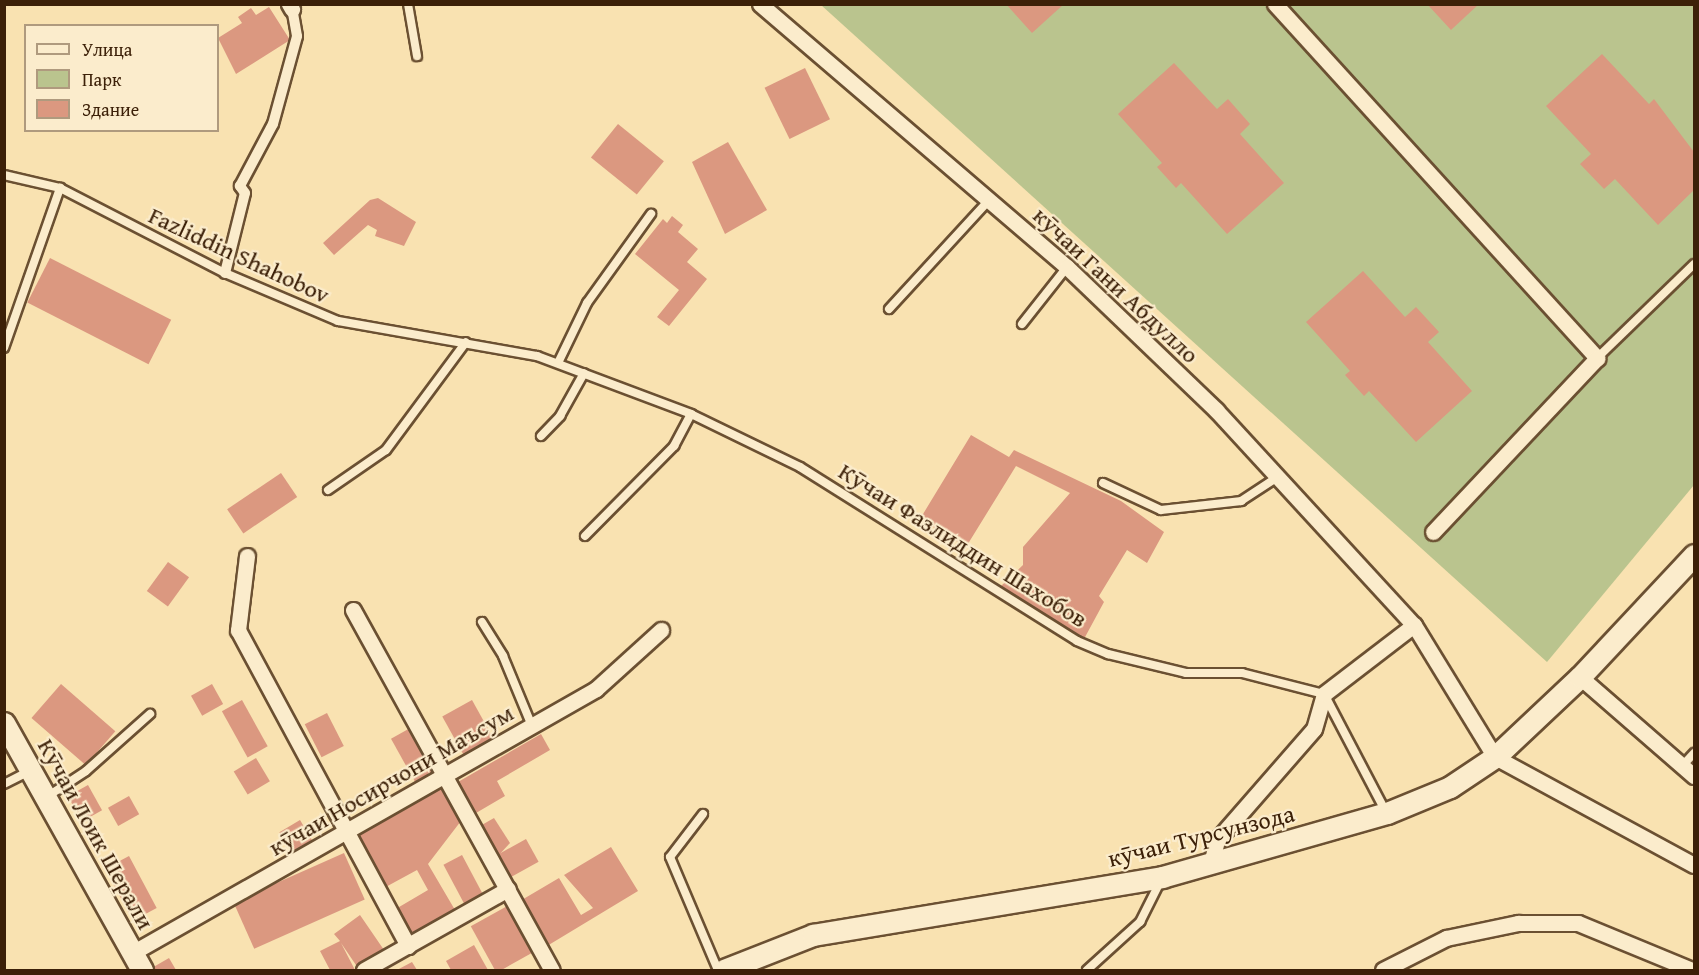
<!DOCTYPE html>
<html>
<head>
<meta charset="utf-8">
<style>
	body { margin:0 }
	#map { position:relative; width:1699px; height:975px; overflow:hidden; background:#f9e2b1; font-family:"Gentium Book Plus",serif }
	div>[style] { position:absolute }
	.green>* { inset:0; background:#bac48e }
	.building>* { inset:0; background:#db9880; transform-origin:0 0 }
	.roads { filter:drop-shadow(2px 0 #6b5032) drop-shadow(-2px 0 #6b5032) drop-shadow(0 2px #6b5032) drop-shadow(0 -2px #6b5032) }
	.service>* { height:8px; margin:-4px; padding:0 4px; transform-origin:4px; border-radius:4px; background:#fbeccc }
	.pedestrian>* { height:10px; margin:-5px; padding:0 5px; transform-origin:5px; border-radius:5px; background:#fbeccc }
	.minor>* { height:15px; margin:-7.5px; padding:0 7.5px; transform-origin:7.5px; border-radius:7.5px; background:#fbeccc }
	.secondary>* { height:21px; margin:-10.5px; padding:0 10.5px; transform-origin:10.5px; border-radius:10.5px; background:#fbeccc }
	span { translate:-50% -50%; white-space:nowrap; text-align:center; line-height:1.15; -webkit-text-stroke:4.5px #fbeccc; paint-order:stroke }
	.street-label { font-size:24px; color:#3c2008 }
	.frame { position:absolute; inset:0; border:6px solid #3c2008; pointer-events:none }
	.legend { position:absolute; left:24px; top:24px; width:195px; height:108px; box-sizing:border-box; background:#fbeccc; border:2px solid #af9a7e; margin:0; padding:8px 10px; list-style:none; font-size:18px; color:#3c2008 }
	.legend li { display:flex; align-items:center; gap:12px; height:30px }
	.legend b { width:30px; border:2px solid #af9a7e }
</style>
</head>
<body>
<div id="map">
	<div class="green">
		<i style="clip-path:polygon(821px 5px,1694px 5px,1694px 485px,1547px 662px)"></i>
	</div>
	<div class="building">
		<i style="clip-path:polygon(1006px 4px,1064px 4px,1032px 33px)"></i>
		<i style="clip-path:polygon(1427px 4px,1479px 4px,1451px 30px)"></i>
		<i style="clip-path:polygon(269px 7px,290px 40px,236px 74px,218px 38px,242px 23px,238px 17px,251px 8px,256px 15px)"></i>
		<i style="clip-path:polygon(1602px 54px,1649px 104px,1654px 99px,1694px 152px,1694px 190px,1658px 225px,1615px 179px,1604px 189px,1580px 164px,1591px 154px,1546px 106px)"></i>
		<i style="clip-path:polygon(1174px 63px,1217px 109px,1228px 99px,1250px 124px,1240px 134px,1284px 183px,1227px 234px,1181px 183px,1176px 188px,1157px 167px,1162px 163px,1118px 114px)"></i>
		<i style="left:805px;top:68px;width:57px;height:45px;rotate:64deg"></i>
		<i style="left:618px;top:124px;width:59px;height:43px;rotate:39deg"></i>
		<i style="clip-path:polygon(728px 142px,767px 210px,725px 234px,692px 162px)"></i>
		<i style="clip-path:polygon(378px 198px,416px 222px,404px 246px,375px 236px,377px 230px,368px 225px,334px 255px,323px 243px,370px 200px)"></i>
		<i style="clip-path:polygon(672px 216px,683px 225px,678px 232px,698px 249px,687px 262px,707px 279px,669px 326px,657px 317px,679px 290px,635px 254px,663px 219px,667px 223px)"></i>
		<i style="left:50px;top:258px;width:136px;height:50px;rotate:27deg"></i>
		<i style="clip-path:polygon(1363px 271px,1405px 317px,1416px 307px,1439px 332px,1428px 342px,1472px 391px,1416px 442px,1369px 391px,1364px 396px,1345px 375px,1350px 371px,1306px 322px)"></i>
		<i style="clip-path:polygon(971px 435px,1009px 457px,1014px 450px,1121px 501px,1164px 532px,1147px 563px,1127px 550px,1099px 596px,1104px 602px,1084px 639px,1000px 587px,1023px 565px,1023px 547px,1070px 493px,1016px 466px,966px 547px,920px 519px)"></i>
		<i style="left:281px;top:473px;width:29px;height:65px;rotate:56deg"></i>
		<i style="left:168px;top:562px;width:26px;height:36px;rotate:36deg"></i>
		<i style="left:61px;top:684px;width:72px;height:45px;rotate:41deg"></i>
		<i style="left:212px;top:684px;width:23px;height:24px;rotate:61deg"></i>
		<i style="left:242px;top:700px;width:53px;height:23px;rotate:61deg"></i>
		<i style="left:472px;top:700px;width:47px;height:34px;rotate:61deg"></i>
		<i style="left:327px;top:713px;width:37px;height:25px;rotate:63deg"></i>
		<i style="left:412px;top:727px;width:54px;height:24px;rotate:61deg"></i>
		<i style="clip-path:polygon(541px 734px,550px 750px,497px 781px,505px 796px,476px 813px,458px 782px)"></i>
		<i style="left:256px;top:758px;width:27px;height:26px;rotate:59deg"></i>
		<i style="clip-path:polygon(444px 783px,464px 817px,428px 864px,455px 910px,410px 937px,394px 910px,428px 890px,417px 870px,382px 889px,353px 836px)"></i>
		<i style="left:88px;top:785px;width:29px;height:23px;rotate:61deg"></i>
		<i style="left:129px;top:796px;width:21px;height:24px;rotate:61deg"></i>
		<i style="clip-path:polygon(494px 818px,510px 843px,498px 856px,480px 826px)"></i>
		<i style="left:300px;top:820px;width:27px;height:24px;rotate:59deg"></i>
		<i style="left:526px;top:839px;width:26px;height:33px;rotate:61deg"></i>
		<i style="clip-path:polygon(611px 847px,638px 891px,547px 946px,520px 901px,559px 878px,581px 915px,593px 908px,564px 875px)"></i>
		<i style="left:344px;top:853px;width:51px;height:121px;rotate:66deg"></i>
		<i style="left:462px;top:855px;width:45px;height:21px;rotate:62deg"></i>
		<i style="left:129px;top:856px;width:59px;height:27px;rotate:62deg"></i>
		<i style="left:511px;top:904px;width:53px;height:46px;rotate:61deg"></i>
		<i style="clip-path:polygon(360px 915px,384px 950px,358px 968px,341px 943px,355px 970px,330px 970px,320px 951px,340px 941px,334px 934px)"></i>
		<i style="clip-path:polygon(474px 945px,488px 970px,451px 970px,446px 961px)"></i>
		<i style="clip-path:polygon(169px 958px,176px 970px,151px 970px,150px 969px)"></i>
		<i style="clip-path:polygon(412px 962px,417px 970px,397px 970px)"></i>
	</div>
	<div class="roads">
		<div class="service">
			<i style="left:408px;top:4px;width:53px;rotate:80.2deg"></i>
			<i style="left:4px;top:175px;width:57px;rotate:13.1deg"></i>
			<i style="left:60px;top:188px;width:186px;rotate:27.3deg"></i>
			<i style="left:225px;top:273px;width:123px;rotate:23deg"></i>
			<i style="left:338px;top:321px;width:202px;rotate:10deg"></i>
			<i style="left:537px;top:356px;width:165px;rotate:20.6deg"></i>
			<i style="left:691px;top:414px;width:121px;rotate:25.9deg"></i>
			<i style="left:800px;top:467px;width:327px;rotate:32.1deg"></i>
			<i style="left:1077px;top:641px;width:34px;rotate:23deg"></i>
			<i style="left:1108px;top:654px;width:80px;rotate:13.7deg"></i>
			<i style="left:1186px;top:673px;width:56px"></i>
			<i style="left:1242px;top:673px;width:85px;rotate:14.4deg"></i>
			<i style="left:1324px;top:694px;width:133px;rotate:62.3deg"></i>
			<i style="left:889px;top:309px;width:149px;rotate:-47.4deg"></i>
			<i style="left:1022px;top:324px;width:73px;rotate:-51.7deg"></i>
			<i style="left:4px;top:348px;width:170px;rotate:-70.7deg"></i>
			<i style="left:1597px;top:358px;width:135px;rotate:-44.1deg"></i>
			<i style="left:558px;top:363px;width:67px;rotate:-64.2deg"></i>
			<i style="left:587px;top:303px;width:110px;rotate:-54.3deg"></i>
			<i style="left:541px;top:436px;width:28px;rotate:-46deg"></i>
			<i style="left:560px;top:416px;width:49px;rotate:-60.8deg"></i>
			<i style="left:1103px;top:483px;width:64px;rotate:25deg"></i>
			<i style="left:1161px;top:510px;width:81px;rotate:-6.4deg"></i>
			<i style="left:1241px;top:501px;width:45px;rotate:-33.3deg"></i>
			<i style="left:328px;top:490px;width:70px;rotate:-34.6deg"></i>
			<i style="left:386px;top:450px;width:134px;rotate:-53.5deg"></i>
			<i style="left:585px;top:536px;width:127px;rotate:-45.3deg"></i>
			<i style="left:674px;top:446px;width:36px;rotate:-62deg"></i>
			<i style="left:482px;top:622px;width:40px;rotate:58deg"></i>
			<i style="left:503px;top:656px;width:76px;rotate:67.5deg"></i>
			<i style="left:1682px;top:766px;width:18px;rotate:-47deg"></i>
			<i style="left:4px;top:784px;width:29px;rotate:-27deg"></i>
			<i style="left:48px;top:796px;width:45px;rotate:-33.3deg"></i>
			<i style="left:86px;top:771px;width:86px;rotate:-41.7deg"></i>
			<i style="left:703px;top:814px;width:54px;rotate:127.5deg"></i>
			<i style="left:670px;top:857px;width:123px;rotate:67deg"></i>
			<i style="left:1087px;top:970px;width:72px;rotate:-42.2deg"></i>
			<i style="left:1140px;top:922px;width:47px;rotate:-63.4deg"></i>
		</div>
		<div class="pedestrian">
			<i style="left:225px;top:273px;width:82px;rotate:-76deg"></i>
			<i style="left:245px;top:193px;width:9px;rotate:-126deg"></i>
			<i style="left:240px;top:186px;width:70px;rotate:-62deg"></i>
			<i style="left:273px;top:124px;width:91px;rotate:-74.7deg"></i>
			<i style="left:297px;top:36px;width:27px;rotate:-100deg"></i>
		</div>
		<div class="minor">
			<i style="left:289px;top:4px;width:6px;rotate:59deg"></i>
			<i style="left:760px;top:4px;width:404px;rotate:40.6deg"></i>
			<i style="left:1067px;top:267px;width:207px;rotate:43.8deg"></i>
			<i style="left:1216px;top:410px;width:292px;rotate:47.4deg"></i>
			<i style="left:1414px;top:625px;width:155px;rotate:58.5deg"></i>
			<i style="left:1495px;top:757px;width:226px;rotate:28.5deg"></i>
			<i style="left:1275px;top:4px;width:479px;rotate:47.7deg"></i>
			<i style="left:1597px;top:358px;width:239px;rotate:133.3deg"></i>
			<i style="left:247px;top:556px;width:75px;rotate:96.9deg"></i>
			<i style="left:238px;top:630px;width:359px;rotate:61.7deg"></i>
			<i style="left:353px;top:610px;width:411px;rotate:61.1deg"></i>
			<i style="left:1580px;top:677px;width:151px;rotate:41deg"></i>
			<i style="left:1211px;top:863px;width:24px;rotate:-75deg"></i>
			<i style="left:1217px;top:840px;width:147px;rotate:-48.9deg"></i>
			<i style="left:1314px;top:729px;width:36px;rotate:-74deg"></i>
			<i style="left:1324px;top:694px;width:113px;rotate:-37.5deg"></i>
			<i style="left:132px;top:953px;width:534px;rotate:-29.64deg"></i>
			<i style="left:596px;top:689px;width:88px;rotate:-42.2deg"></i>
			<i style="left:364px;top:970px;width:165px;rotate:-29.4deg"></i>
			<i style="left:1383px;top:970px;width:71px;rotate:-26.9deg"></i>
			<i style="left:1446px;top:938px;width:74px;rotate:-11.8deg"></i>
			<i style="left:1518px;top:923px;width:60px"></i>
			<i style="left:1578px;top:923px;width:123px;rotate:22.4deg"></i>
		</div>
		<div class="secondary">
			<i style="left:4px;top:723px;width:283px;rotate:60.8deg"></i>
			<i style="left:724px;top:970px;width:96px;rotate:-21.5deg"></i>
			<i style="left:813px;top:935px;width:354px;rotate:-9.4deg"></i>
			<i style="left:1162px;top:877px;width:234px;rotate:-15.9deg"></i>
			<i style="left:1387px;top:813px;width:68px;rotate:-22.4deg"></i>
			<i style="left:1450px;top:787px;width:54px;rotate:-33.7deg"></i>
			<i style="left:1495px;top:757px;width:117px;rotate:-43.3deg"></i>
			<i style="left:1580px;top:677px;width:167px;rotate:-46.9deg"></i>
		</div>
	</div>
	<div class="street-label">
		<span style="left:239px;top:255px;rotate:25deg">Fazliddin Shahobov</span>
		<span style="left:1116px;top:285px;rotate:43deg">кӯчаи Гани Абдулло</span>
		<span style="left:963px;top:545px;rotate:32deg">Кӯчаи Фазлиддин Шахобов</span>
		<span style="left:391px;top:780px;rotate:-30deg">кӯчаи Носирчони Маъсум</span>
		<span style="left:96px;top:834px;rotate:61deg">Кӯчаи Лоик Шерали</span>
		<span style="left:1201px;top:836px;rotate:-14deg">кӯчаи Турсунзода</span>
	</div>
	<div class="frame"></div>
	<ul class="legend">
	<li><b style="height:8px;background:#fbeccc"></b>Улица</li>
	<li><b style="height:16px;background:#bac48e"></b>Парк</li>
	<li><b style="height:16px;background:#db9880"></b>Здание</li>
	</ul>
</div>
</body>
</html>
